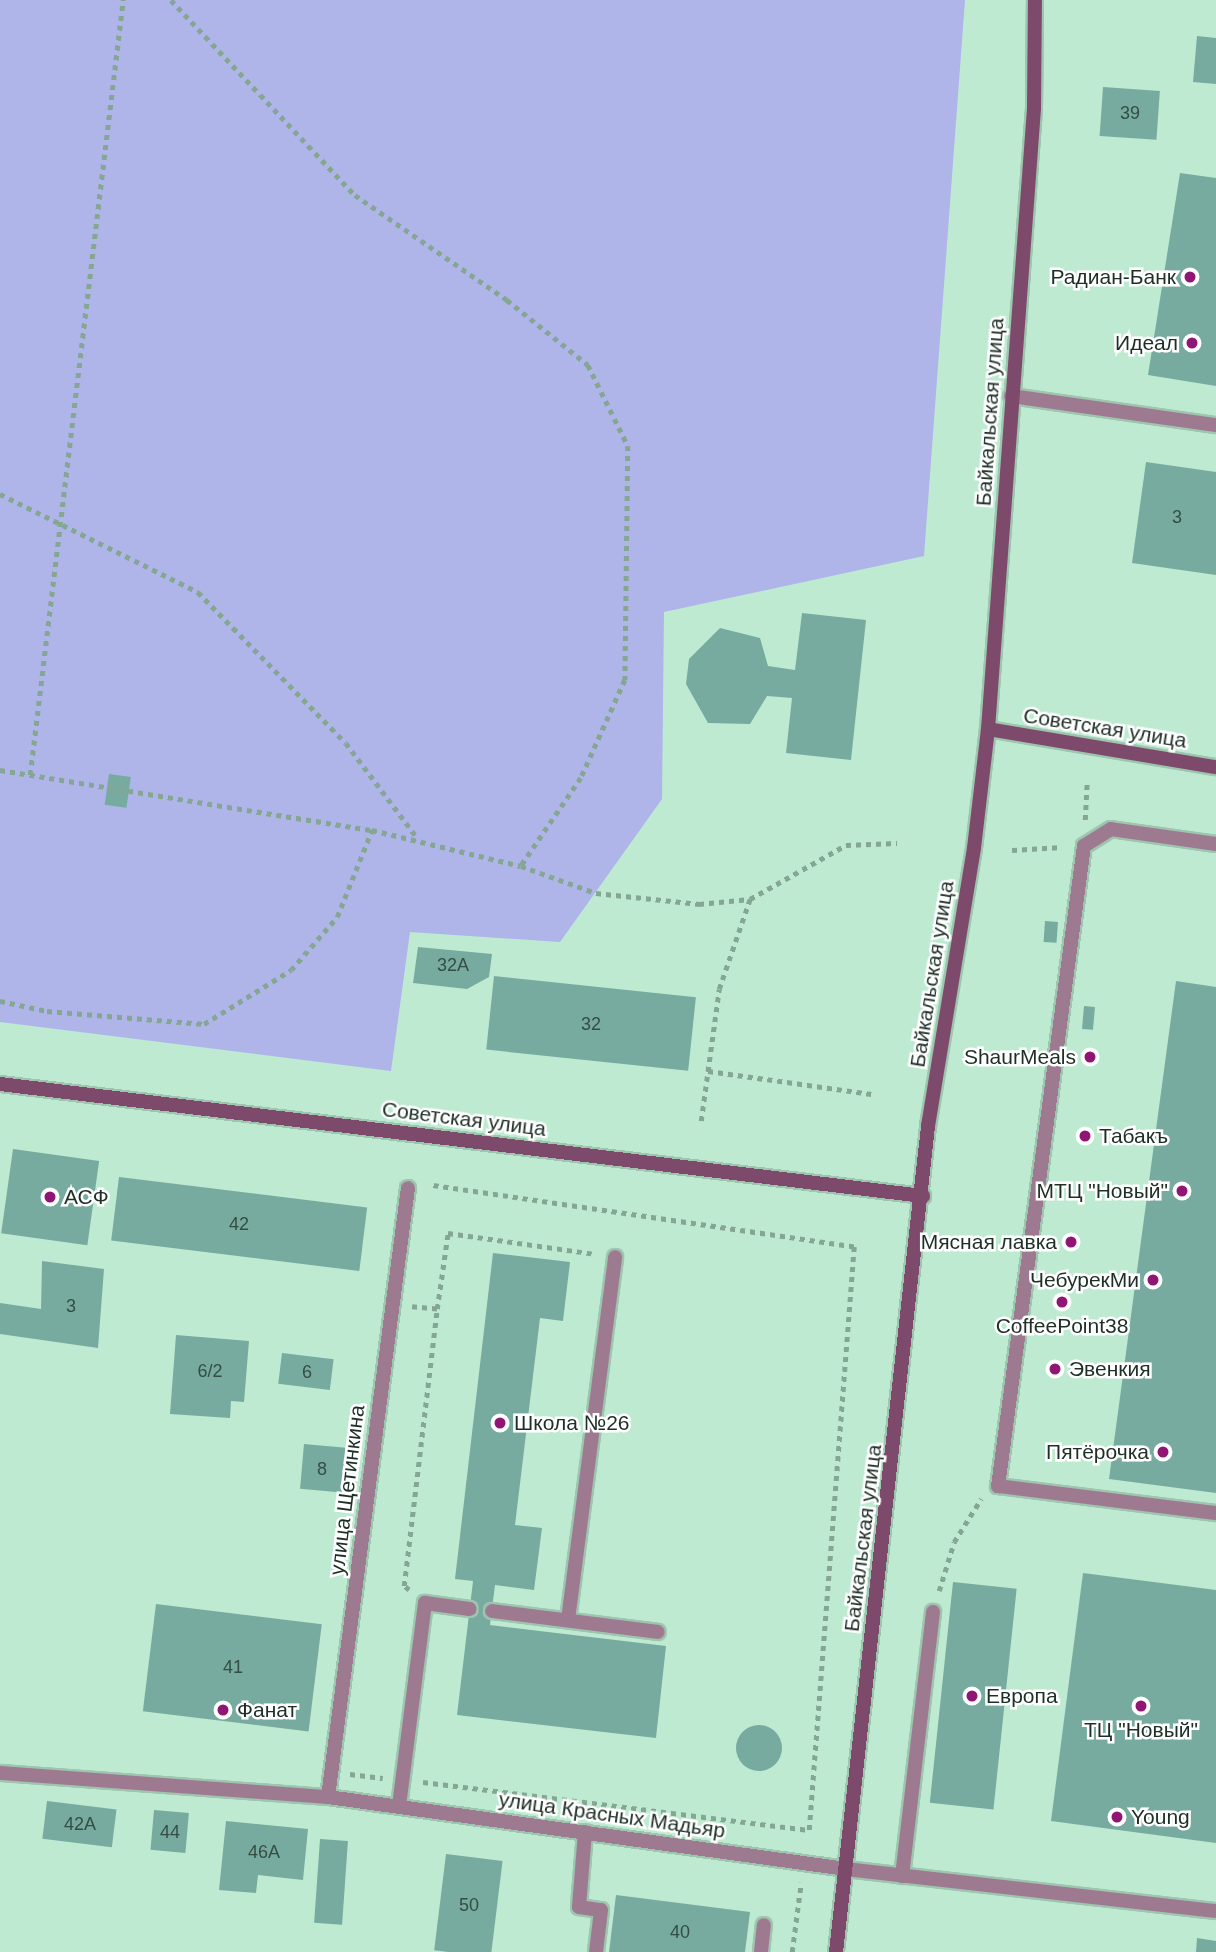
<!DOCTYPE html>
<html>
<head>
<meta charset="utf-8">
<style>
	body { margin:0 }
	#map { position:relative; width:1216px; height:1952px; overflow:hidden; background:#beead1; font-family:Helvetica,sans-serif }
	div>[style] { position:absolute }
	.green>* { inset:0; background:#afb4e9 }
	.building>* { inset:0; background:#77aba0; transform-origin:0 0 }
	.round { border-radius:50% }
	.path>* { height:4.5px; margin-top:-2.25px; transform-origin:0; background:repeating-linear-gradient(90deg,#84a693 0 5px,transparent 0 10px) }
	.roads { filter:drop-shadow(2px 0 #9ec5af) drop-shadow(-2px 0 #9ec5af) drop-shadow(0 2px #9ec5af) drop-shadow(0 -2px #9ec5af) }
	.lane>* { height:14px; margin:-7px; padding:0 7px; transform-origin:7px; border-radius:7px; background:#9e7a91 }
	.street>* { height:14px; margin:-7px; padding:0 7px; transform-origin:7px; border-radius:7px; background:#9e7a91 }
	.secondary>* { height:14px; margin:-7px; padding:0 7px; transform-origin:7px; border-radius:7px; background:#7d4a6c }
	.dots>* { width:19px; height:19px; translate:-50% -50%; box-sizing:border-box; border:4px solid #fff; border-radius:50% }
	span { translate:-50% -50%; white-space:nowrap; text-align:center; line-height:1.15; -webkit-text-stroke:5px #fff; paint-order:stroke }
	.number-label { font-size:18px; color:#344e44 }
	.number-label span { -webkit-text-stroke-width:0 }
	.poi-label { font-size:21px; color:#1e2f26 }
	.right { translate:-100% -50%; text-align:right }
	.left { translate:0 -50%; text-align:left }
	.street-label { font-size:21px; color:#1e2f26 }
</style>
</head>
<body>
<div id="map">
	<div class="green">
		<i style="clip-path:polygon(0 0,965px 0,924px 556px,664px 612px,662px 799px,560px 942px,410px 932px,391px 1071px,0 1022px)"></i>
	</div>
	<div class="building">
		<i style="clip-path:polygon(1197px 36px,1216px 38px,1216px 84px,1193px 82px)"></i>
		<i style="left:1103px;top:87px;width:57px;height:49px;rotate:4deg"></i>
		<i style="clip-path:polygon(1180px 173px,1216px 178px,1216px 386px,1148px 375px)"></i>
		<i style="clip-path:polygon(1146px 462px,1216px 472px,1216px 575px,1132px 563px)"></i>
		<i style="clip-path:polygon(802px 613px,866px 620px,851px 760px,786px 753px,792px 698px,767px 696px,750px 724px,708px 723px,686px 684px,689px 659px,720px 628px,760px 638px,768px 666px,795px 670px)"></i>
		<i style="left:109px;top:774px;width:22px;height:31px;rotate:8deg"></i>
		<i style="left:1045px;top:921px;width:13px;height:21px;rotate:4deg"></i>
		<i style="clip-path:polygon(418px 947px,492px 954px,489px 977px,467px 989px,413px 983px)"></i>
		<i style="left:494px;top:976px;width:203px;height:74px;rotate:6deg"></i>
		<i style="clip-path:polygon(1176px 981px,1216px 987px,1216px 1493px,1109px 1479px)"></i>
		<i style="left:1084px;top:1006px;width:11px;height:23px;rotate:5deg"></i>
		<i style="left:13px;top:1149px;width:87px;height:85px;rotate:8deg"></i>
		<i style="left:119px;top:1177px;width:250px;height:64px;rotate:7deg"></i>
		<i style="clip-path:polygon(493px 1253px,570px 1262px,563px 1321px,540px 1318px,515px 1525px,542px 1528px,534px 1590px,495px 1585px,490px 1625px,666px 1646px,656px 1738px,457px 1715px,473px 1581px,455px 1579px)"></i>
		<i style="clip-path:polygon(42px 1261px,104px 1269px,98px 1348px,0 1334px,0 1303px,41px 1309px)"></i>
		<i style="clip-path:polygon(176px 1335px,249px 1341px,244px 1402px,231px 1401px,230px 1418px,170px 1414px)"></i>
		<i style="left:282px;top:1353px;width:52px;height:31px;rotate:7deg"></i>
		<i style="left:304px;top:1444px;width:42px;height:45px;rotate:5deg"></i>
		<i style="clip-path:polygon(1083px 1573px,1216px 1590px,1216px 1843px,1051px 1821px)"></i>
		<i style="left:953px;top:1582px;width:64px;height:222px;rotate:6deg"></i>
		<i style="left:156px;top:1604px;width:167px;height:108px;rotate:7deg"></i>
		<i class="round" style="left:736px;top:1725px;width:46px;height:46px"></i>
		<i style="left:47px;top:1801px;width:70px;height:38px;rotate:7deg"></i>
		<i style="left:154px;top:1810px;width:35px;height:40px;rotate:5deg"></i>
		<i style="clip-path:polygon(226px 1821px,308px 1829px,303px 1880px,258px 1875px,256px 1893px,219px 1890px)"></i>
		<i style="left:320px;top:1839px;width:28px;height:84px;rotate:4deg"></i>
		<i style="left:446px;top:1854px;width:57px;height:97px;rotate:7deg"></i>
		<i style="clip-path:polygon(616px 1895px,750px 1912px,745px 1952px,609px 1952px)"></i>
		<i style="clip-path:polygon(1197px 1938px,1216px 1941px,1216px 1952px,1196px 1952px)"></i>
	</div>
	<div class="path">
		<i style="left:171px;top:0;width:268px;rotate:46.7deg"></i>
		<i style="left:355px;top:195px;width:185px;rotate:34.6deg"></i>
		<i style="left:507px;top:300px;width:104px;rotate:38.7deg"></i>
		<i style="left:588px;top:365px;width:90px;rotate:63.7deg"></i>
		<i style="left:628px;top:446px;width:234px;rotate:90.7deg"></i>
		<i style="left:625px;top:680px;width:107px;rotate:114.2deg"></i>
		<i style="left:581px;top:778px;width:107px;rotate:124.3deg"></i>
		<i style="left:0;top:494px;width:221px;rotate:26.3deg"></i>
		<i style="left:198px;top:592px;width:211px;rotate:45.6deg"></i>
		<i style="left:346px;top:743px;width:120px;rotate:53.1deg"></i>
		<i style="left:0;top:770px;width:377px;rotate:9.2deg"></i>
		<i style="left:372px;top:830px;width:153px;rotate:13.6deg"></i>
		<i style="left:521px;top:866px;width:80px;rotate:19.8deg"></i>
		<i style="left:596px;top:893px;width:104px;rotate:6.1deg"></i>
		<i style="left:699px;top:904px;width:51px;rotate:-5.6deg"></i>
		<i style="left:750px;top:899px;width:110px;rotate:-29.4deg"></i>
		<i style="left:846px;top:845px;width:51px;rotate:-2.2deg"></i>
		<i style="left:30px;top:775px;width:781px;rotate:-83.16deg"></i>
		<i style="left:1085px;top:820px;width:37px;rotate:-87deg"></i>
		<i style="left:1012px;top:850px;width:50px;rotate:-3.4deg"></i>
		<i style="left:0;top:1001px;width:48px;rotate:12deg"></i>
		<i style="left:47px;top:1011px;width:158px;rotate:4.7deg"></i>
		<i style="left:204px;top:1024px;width:102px;rotate:-31.8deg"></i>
		<i style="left:291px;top:970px;width:70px;rotate:-49deg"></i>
		<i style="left:337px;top:917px;width:94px;rotate:-68.1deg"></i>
		<i style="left:708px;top:1071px;width:165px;rotate:8deg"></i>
		<i style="left:701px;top:1121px;width:133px;rotate:-82.2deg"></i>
		<i style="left:719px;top:989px;width:95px;rotate:-71deg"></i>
		<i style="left:437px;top:1309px;width:77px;rotate:-81.8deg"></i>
		<i style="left:448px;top:1233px;width:148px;rotate:8.1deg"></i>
		<i style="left:409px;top:1590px;width:6px;rotate:-141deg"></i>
		<i style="left:404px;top:1586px;width:279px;rotate:-83.2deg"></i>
		<i style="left:437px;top:1309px;width:25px;rotate:-175deg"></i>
		<i style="left:939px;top:1591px;width:51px;rotate:-73deg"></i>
		<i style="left:954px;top:1542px;width:51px;rotate:-57.9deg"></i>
		<i style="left:350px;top:1774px;width:33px;rotate:7deg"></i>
		<i style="left:423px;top:1782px;width:389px;rotate:7.1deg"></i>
		<i style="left:809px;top:1830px;width:585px;rotate:-85.59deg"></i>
		<i style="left:854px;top:1247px;width:429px;rotate:-171.7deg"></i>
		<i style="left:792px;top:1952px;width:70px;rotate:-82.6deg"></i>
	</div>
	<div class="roads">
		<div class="lane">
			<i style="left:1011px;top:396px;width:207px;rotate:8.1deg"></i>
			<i style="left:1216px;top:844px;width:106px;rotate:-171.9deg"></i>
			<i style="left:1111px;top:829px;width:32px;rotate:148deg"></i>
			<i style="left:1084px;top:846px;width:646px;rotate:97.65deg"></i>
			<i style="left:998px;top:1486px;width:220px;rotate:7.1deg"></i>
			<i style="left:492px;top:1611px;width:167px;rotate:7.2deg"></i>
			<i style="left:568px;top:1620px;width:366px;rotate:-82.6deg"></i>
			<i style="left:399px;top:1806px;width:205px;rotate:-82.7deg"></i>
			<i style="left:425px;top:1603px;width:45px;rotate:7.6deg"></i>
			<i style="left:585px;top:1832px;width:75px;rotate:94.6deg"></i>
			<i style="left:579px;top:1907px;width:22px;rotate:8deg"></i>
			<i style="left:601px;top:1910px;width:42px;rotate:96.8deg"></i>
			<i style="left:902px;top:1876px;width:266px;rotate:-83.3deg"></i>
			<i style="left:761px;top:1952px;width:27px;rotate:-84deg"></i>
		</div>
		<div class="street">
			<i style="left:0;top:1773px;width:329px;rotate:4.2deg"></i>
			<i style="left:328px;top:1797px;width:523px;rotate:7.91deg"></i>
			<i style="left:846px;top:1869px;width:372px;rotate:6.5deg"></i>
			<i style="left:328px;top:1797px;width:614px;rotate:-82.52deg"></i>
		</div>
		<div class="secondary">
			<i style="left:988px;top:729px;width:231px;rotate:9.5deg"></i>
			<i style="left:0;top:1084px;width:930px;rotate:6.92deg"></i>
			<i style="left:836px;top:1952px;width:831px;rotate:-83.64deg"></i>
			<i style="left:928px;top:1126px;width:282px;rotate:-80.6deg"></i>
			<i style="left:974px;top:848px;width:120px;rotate:-83.3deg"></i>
			<i style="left:988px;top:729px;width:623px;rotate:-85.76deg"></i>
			<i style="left:1034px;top:108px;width:108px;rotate:-89.5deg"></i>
		</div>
	</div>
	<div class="dots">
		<i style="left:1190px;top:277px;background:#911674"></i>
		<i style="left:1192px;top:343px;background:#911674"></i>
		<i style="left:1090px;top:1057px;background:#911674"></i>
		<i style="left:1085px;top:1136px;background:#911674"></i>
		<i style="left:1182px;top:1191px;background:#911674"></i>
		<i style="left:50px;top:1197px;background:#911674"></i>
		<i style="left:1071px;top:1242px;background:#911674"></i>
		<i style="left:1153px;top:1280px;background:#911674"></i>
		<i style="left:1062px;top:1302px;background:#911674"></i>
		<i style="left:1055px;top:1369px;background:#911674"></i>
		<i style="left:500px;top:1423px;background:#911674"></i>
		<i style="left:1163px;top:1452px;background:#911674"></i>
		<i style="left:972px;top:1696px;background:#911674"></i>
		<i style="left:1141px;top:1706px;background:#911674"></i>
		<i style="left:223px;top:1710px;background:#911674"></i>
		<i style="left:1117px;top:1817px;background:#911674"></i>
	</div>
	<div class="number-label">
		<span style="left:1130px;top:113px">39</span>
		<span style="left:1177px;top:517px">3</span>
		<span style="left:453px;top:965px">32А</span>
		<span style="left:591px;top:1024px">32</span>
		<span style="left:239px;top:1224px">42</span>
		<span style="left:71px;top:1306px">3</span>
		<span style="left:210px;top:1371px">6/2</span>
		<span style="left:307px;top:1372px">6</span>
		<span style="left:322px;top:1469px">8</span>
		<span style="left:233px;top:1667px">41</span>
		<span style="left:80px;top:1824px">42А</span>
		<span style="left:170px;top:1832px">44</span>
		<span style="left:264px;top:1852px">46А</span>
		<span style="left:469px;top:1905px">50</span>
		<span style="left:680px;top:1932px">40</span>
	</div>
	<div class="poi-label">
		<span class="right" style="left:1176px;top:277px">Радиан-Банк</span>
		<span class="right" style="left:1178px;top:343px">Идеал</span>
		<span class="right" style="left:1076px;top:1057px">ShaurMeals</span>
		<span class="left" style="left:1099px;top:1136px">Табакъ</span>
		<span class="right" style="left:1168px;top:1191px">МТЦ "Новый"</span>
		<span class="left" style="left:64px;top:1197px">АСФ</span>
		<span class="right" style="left:1057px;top:1242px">Мясная лавка</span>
		<span class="right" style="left:1139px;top:1280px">ЧебурекМи</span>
		<span style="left:1062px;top:1326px">CoffeePoint38</span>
		<span class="left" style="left:1069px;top:1369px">Эвенкия</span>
		<span class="left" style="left:514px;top:1423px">Школа №26</span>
		<span class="right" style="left:1149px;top:1452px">Пятёрочка</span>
		<span class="left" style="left:986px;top:1696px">Европа</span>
		<span class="left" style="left:237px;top:1710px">Фанат</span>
		<span style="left:1141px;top:1730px">ТЦ "Новый"</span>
		<span class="left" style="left:1131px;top:1817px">Young</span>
	</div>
	<div class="street-label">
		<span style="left:990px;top:412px;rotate:-86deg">Байкальская улица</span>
		<span style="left:1105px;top:728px;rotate:9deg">Советская улица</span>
		<span style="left:932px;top:974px;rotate:-81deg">Байкальская улица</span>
		<span style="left:464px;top:1119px;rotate:7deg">Советская улица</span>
		<span style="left:347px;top:1490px;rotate:-83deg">улица Щетинкина</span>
		<span style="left:863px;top:1538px;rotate:-83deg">Байкальская улица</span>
		<span style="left:612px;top:1815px;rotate:8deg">улица Красных Мадьяр</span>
	</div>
</div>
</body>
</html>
